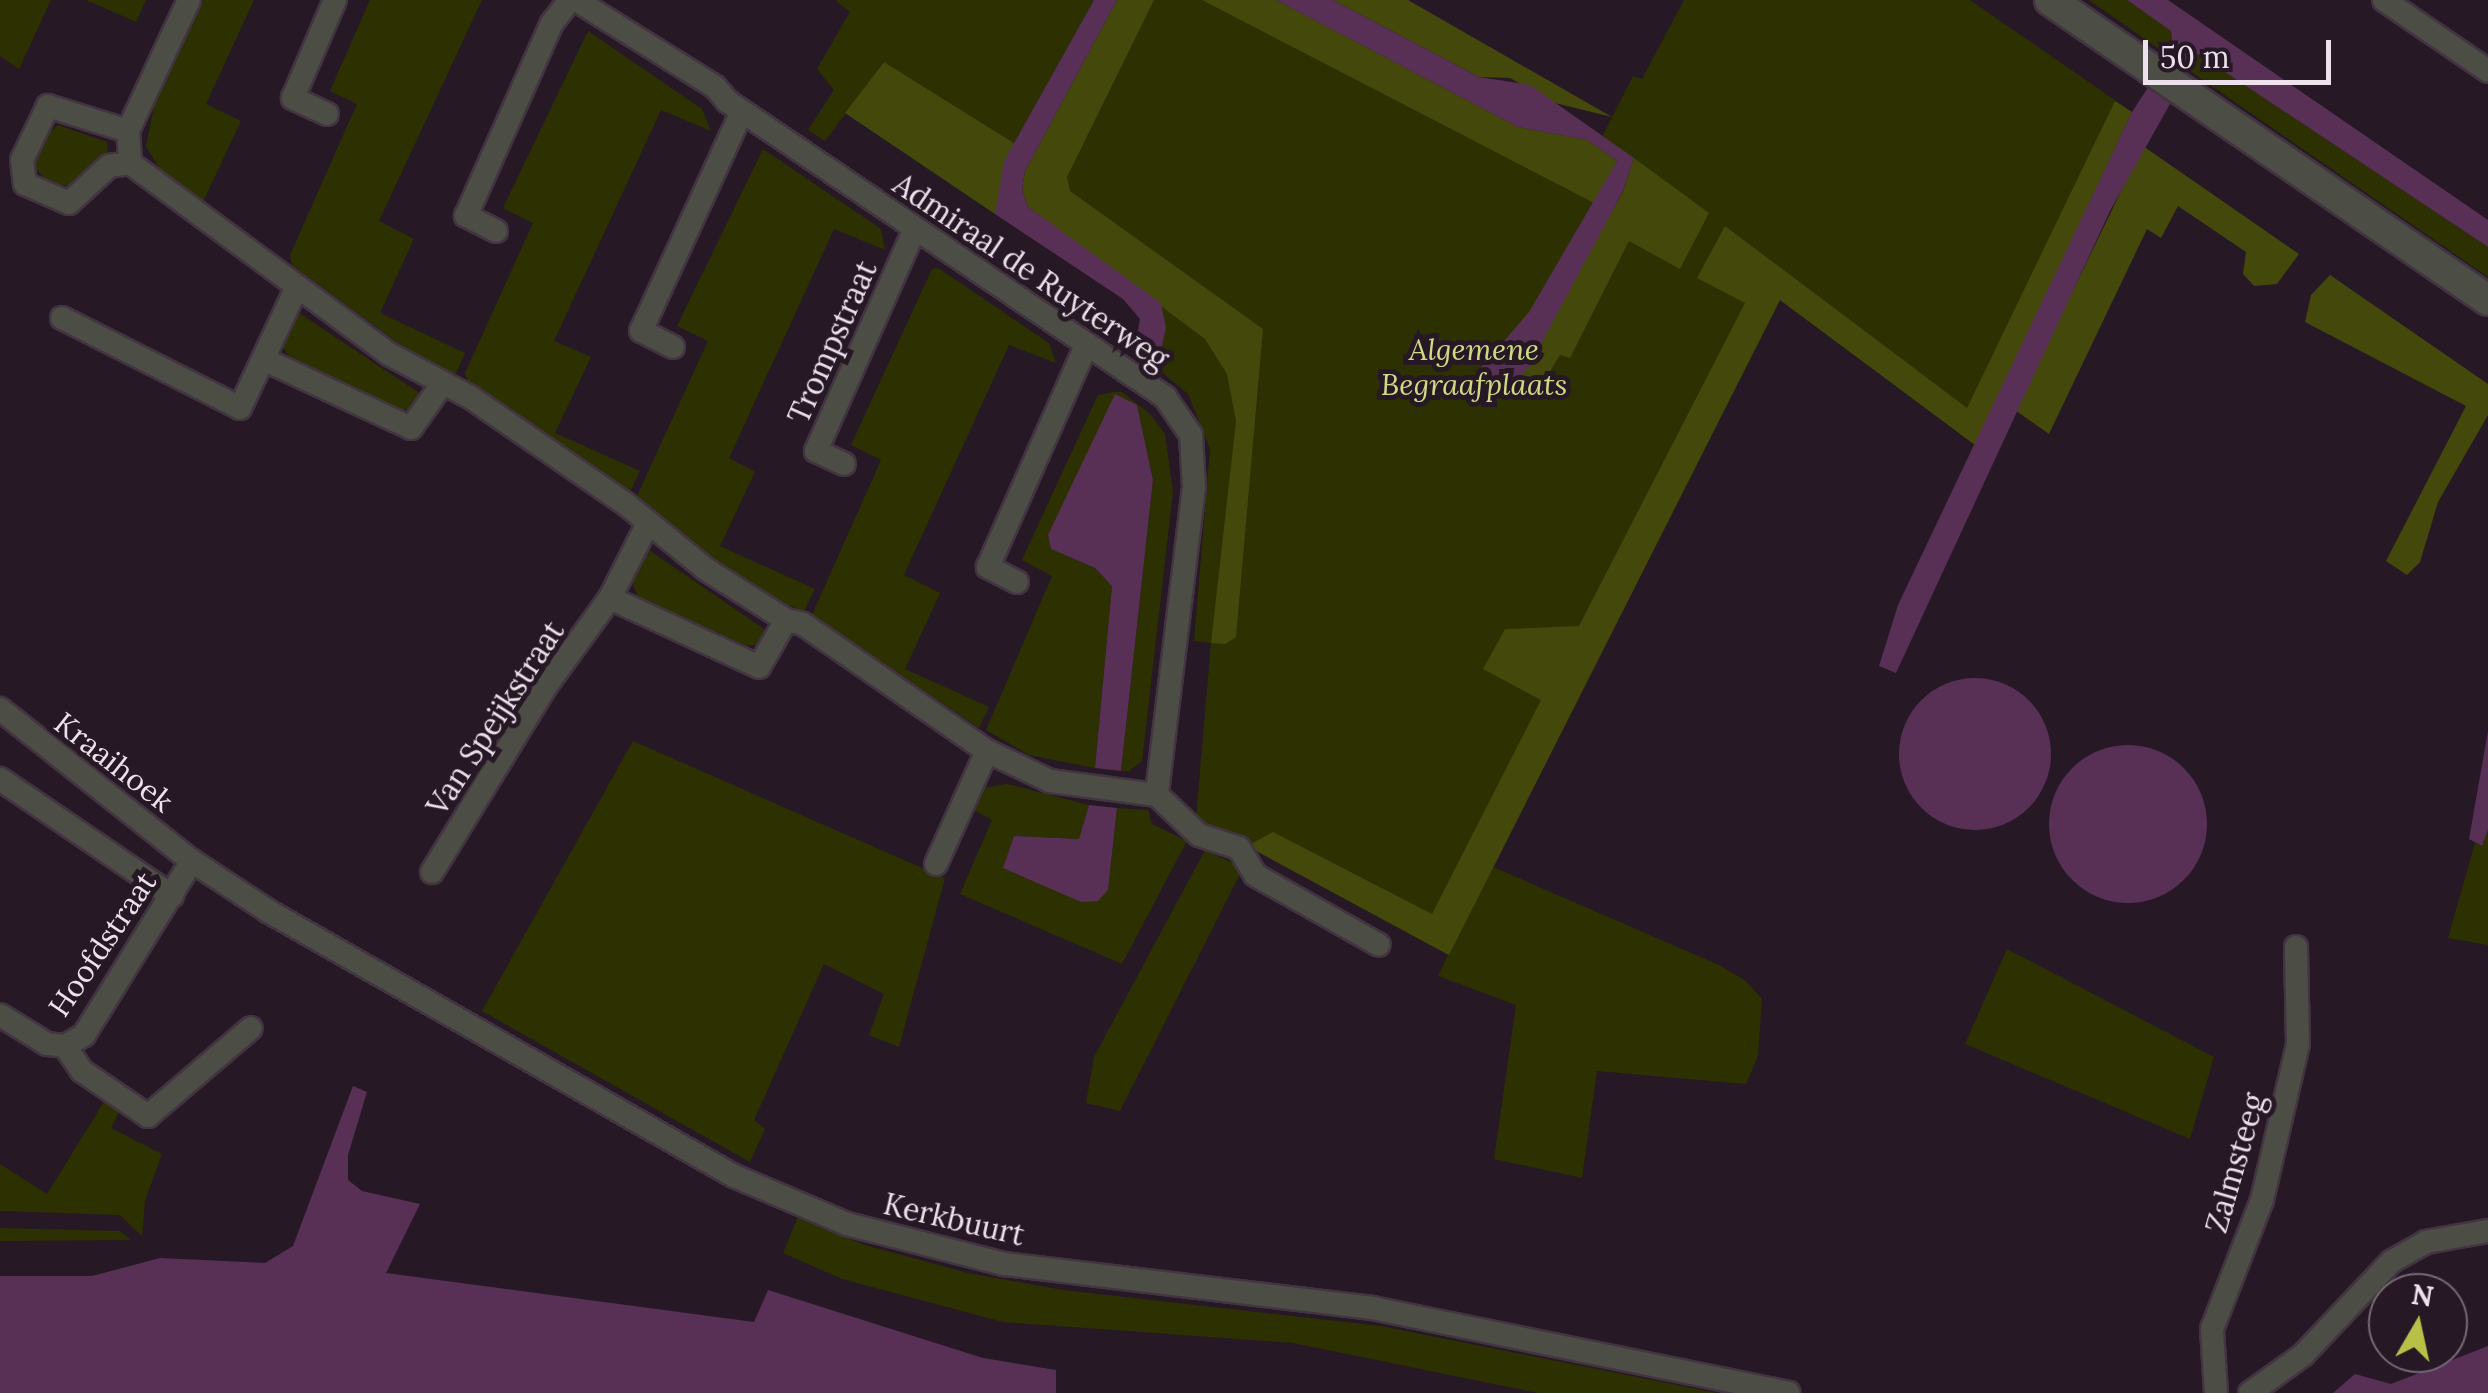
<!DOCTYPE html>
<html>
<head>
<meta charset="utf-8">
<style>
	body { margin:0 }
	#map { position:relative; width:2488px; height:1393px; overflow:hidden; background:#271826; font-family:Lora,serif }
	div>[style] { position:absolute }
	.green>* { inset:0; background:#2d3000 }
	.forest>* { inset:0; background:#44480a }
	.water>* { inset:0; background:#582f55 }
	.round { border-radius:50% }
	.roads { filter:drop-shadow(2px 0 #433442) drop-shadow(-2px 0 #433442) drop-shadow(0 2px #433442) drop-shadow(0 -2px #433442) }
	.minor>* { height:22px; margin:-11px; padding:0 11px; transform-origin:11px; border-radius:11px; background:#4c4d44 }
	.tertiary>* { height:30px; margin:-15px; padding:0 15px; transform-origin:15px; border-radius:15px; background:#4c4d44 }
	span { translate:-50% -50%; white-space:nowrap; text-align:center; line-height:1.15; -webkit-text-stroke:10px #271826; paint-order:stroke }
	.street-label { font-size:30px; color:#ede2eb }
	.park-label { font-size:30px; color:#d0da83; font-style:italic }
	.north { position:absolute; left:2368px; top:1273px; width:100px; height:100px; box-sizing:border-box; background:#271826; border:2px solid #766975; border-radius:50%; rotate:9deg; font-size:28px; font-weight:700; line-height:40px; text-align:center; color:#ede2eb }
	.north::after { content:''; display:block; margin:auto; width:35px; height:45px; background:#b7c148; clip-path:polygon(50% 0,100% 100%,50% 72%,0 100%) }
	.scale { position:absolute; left:2143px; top:40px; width:188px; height:45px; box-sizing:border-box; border:5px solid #ede2eb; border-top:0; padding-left:12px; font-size:30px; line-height:35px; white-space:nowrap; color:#ede2eb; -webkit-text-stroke:8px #271826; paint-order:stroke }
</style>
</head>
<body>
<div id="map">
	<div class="green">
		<i style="clip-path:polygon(0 0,51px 0,19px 69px,0 56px)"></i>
		<i style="clip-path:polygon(86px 0,146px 0,136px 22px)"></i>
		<i style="clip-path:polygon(203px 0,254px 0,206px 104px,241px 121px,203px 202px,164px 176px,146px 146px,155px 101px)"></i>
		<i style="clip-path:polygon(370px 0,482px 0,379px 221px,414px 239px,380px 313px,465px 353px,455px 375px,421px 360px,292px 265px,290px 255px,357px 104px,330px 91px)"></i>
		<i style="clip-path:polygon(835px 0,1094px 0,1014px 143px,884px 62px,825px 141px,808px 130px,834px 90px,817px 69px,850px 12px)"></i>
		<i style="clip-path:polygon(1117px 0,1276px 0,1601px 139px,1633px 76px,1642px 79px,1684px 0,1970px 0,2132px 112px,1975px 445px,1780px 300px,1493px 867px,1719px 965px,1746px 981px,1762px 999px,1758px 1056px,1746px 1084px,1597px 1071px,1582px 1178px,1494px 1159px,1516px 1005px,1438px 976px,1448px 955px,1196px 818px,1211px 643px,1194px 641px,1210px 449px,1188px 394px,1157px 368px,1166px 328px,1025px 171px)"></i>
		<i style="clip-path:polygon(2089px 0,2127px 0,2171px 31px,2173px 50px,2169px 56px)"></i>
		<i style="clip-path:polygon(588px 31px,702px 109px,711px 131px,661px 110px,554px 341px,591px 357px,555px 433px,640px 471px,630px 492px,469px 383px,465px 373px,533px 223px,503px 208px)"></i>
		<i style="clip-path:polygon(2198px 54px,2488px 247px,2488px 277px,2187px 69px)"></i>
		<i style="clip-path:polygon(58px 125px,107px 142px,108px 155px,70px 186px,47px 183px,34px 165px,43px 137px)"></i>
		<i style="clip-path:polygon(763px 149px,881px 229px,885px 250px,834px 229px,729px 458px,755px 472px,720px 546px,815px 589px,804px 611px,776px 601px,679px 536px,637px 496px,708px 341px,677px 326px)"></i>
		<i style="clip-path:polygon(938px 268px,1049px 343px,1056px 363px,1009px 345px,904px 575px,940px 593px,905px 669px,989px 707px,979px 728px,812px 615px,881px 460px,851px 445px,932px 269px)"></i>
		<i style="clip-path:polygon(299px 313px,421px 394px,413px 409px,398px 410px,293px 362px,282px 346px)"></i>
		<i style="clip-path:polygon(1114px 392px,1122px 392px,1151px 415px,1165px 434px,1173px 492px,1142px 761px,1129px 771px,1121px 771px,1153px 480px,1137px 405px,1051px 549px,1095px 568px,1112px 586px,1095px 768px,1029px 755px,986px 730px,1052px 576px,1022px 560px,1098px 395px)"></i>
		<i style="clip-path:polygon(649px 550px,767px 631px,761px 644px,747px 646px,638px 597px,631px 580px)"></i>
		<i style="clip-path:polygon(633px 741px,945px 878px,899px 1047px,869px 1035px,884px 994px,824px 964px,754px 1120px,765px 1129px,750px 1162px,482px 1011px)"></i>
		<i style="clip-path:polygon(1007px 784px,1089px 805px,1079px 839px,1014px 836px,1004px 867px,1081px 902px,1108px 890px,1117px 808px,1148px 810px,1152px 824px,1187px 841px,1122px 964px,960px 894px,992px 820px,974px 810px,984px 788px)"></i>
		<i style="clip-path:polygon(2488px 830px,2488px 945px,2448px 938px,2475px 843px,2482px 846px)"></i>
		<i style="clip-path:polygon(1205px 850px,1243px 868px,1120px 1111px,1086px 1103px,1094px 1057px)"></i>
		<i style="clip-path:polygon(2007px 949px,2214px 1057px,2190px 1139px,1965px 1044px)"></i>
		<i style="clip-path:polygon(107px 1097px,119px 1112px,111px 1128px,162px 1154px,145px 1201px,142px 1236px,120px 1215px,0 1211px,0 1164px,47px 1194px)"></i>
		<i style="clip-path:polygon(798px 1217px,865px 1245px,968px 1273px,1063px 1290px,1381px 1326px,1717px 1393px,1538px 1393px,1293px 1343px,1003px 1322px,842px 1279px,783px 1253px)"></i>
		<i style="clip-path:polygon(0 1228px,120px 1231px,131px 1240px,0 1241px)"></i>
	</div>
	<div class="forest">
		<i style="clip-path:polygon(1117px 0,1154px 0,1067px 177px,1070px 191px,1263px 329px,1236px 637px,1225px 644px,1211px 643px,1236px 421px,1227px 374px,1205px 339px,1028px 207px,1022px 190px,1025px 171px)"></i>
		<i style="clip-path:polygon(1202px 0,1276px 0,1518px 127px,1587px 140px,1617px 161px,1594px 203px)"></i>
		<i style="clip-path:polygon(1333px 0,1408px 0,1612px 117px,1555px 103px,1510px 78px,1479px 77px)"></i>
		<i style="clip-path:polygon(884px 62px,1014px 143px,995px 214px,845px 113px)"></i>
		<i style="clip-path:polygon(2115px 101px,2132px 112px,1975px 445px,1780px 300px,1449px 955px,1247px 846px,1273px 832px,1432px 914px,1541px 700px,1483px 669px,1505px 629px,1579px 626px,1745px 303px,1697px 278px,1725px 226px,1967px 408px)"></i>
		<i style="clip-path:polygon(2143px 146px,2299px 254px,2277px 284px,2254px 286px,2243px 274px,2246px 252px,2178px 206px,2161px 238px,2147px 229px,2049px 434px,2015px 410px)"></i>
		<i style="clip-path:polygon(1634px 158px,1709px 213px,1680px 269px,1629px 241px,1570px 358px,1560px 355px,1535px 396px,1518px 397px,1510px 390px,1623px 192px)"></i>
		<i style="clip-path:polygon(2330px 275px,2488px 384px,2488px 415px,2438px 502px,2420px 562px,2407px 575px,2386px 561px,2466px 406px,2305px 322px,2311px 295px)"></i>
	</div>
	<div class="water">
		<i style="clip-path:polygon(1094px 0,1117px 0,1025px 171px,1022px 190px,1028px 207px,1161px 303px,1166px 328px,1157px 368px,1134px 353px,1140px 319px,1123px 299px,995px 214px,1004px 161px)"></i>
		<i style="clip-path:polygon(1276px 0,1333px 0,1479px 77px,1530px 85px,1634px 158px,1623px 191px,1528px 368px,1490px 407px,1472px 400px,1466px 385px,1529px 312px,1617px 161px,1587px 140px,1518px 127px)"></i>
		<i style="clip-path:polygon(2127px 0,2168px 0,2488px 220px,2488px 247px,2198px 54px,2110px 211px,1896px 673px,1879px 666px,1898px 605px,2132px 112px,2173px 49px,2171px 31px)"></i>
		<i style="clip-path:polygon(1115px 394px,1137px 405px,1153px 480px,1121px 771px,1095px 768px,1112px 586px,1095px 568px,1051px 549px,1048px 535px)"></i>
		<i class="round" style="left:1899px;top:678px;width:152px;height:152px"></i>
		<i style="clip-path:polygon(2488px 731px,2488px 830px,2482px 846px,2469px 839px)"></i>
		<i class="round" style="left:2049px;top:745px;width:158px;height:158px"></i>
		<i style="clip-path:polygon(1089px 805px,1117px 808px,1108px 890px,1098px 901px,1081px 902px,1003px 868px,1014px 836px,1079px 839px)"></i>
		<i style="clip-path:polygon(353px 1086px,367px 1092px,348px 1155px,348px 1180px,362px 1191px,420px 1204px,386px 1273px,754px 1322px,768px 1290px,983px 1358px,1056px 1370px,1056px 1393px,0 1393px,0 1276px,92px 1276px,160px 1258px,265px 1263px,293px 1246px)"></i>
		<i style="clip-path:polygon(2488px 1346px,2488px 1393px,2333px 1393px,2355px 1374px,2391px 1384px)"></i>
	</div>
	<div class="roads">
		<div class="minor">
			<i style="left:189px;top:0;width:145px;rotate:115deg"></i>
			<i style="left:128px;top:131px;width:32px;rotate:86deg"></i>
			<i style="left:130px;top:163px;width:322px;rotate:36.4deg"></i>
			<i style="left:389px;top:354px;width:92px;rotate:28deg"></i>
			<i style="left:470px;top:397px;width:191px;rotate:34.5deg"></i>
			<i style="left:627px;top:505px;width:103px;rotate:39.1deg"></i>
			<i style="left:707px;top:570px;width:93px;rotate:32.3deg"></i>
			<i style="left:786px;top:620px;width:17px;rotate:13deg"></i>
			<i style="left:803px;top:624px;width:224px;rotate:34.6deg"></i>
			<i style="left:987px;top:751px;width:70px;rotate:25.5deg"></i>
			<i style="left:1050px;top:781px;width:108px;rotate:7.5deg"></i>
			<i style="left:576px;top:0;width:164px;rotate:32deg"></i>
			<i style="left:715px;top:87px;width:18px;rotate:49deg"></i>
			<i style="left:727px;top:101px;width:529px;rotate:34.05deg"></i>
			<i style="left:1165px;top:397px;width:46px;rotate:55.6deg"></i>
			<i style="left:1191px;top:435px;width:52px;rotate:86.7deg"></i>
			<i style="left:1194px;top:487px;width:310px;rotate:96.9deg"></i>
			<i style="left:2384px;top:0;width:126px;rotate:34.3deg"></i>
			<i style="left:327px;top:114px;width:38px;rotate:-155deg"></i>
			<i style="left:293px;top:98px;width:107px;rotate:-66.8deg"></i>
			<i style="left:128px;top:131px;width:84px;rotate:-162.6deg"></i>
			<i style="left:48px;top:106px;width:60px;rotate:115.7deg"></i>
			<i style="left:22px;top:160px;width:24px;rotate:83deg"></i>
			<i style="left:25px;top:184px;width:48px;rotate:23.4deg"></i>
			<i style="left:69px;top:203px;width:54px;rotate:-42.8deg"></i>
			<i style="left:109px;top:166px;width:21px;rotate:-8deg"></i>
			<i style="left:496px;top:231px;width:34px;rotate:-153deg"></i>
			<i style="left:466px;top:216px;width:211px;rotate:-66deg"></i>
			<i style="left:552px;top:23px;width:29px;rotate:-52deg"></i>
			<i style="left:62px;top:318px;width:199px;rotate:26.8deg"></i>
			<i style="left:240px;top:408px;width:134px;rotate:-64.8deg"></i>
			<i style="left:673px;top:347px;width:36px;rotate:-153deg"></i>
			<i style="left:641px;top:331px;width:242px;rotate:-65.3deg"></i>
			<i style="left:263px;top:359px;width:163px;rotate:25deg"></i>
			<i style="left:411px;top:428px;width:52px;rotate:-54.5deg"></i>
			<i style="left:844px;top:464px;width:31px;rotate:-155deg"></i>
			<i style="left:816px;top:451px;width:243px;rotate:-66deg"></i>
			<i style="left:647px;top:525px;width:82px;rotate:116.9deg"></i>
			<i style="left:610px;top:598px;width:164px;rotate:24.8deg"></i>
			<i style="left:759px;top:667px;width:54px;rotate:-60.1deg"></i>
			<i style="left:1017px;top:582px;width:33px;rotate:-153deg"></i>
			<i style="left:988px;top:567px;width:244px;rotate:-66.1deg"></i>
			<i style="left:0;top:709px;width:245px;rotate:38.4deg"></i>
			<i style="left:192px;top:861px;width:91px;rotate:33.3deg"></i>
			<i style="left:268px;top:911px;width:536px;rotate:29.63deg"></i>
			<i style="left:734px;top:1176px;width:123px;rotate:23deg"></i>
			<i style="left:847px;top:1224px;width:162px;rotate:14.3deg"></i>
			<i style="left:1004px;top:1264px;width:371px;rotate:6.8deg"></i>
			<i style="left:1372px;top:1308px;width:425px;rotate:11.5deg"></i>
			<i style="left:0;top:779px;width:208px;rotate:34.2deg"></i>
			<i style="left:1157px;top:795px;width:58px;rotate:43.6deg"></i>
			<i style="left:1199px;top:835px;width:42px;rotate:18deg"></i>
			<i style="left:1239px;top:848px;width:31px;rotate:59deg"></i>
			<i style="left:1255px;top:875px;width:142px;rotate:29.4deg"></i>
			<i style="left:936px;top:864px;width:124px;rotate:-65.7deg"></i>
			<i style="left:432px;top:872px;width:218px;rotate:-58.5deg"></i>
			<i style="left:546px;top:686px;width:109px;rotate:-54deg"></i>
			<i style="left:0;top:1015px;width:55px;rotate:31.7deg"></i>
			<i style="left:47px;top:1044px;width:18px;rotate:6deg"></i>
			<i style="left:65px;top:1046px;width:22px;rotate:-30deg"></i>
			<i style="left:84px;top:1035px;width:205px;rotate:-58.2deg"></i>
			<i style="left:65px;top:1046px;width:30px;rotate:56deg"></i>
			<i style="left:82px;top:1071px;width:80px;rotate:34.3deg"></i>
			<i style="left:148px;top:1116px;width:135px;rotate:-40.5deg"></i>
			<i style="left:2216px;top:1393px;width:64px;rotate:-93.6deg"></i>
			<i style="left:2212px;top:1329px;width:138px;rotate:-68.8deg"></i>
			<i style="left:2262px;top:1200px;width:160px;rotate:-77deg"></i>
			<i style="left:2298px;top:1044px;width:97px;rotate:-91.2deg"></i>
			<i style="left:2250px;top:1393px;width:65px;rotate:-35.6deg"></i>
			<i style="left:2303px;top:1355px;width:129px;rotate:-46.6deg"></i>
			<i style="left:2392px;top:1261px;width:39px;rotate:-29deg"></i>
			<i style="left:2426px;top:1242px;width:63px;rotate:-10.1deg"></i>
		</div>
		<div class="tertiary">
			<i style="left:2050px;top:0;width:531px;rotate:34.41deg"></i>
		</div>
	</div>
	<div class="street-label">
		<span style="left:1031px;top:271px;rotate:34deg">Admiraal de Ruyterweg</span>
		<span style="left:832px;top:342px;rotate:-66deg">Trompstraat</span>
		<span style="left:495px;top:718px;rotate:-57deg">Van Speijkstraat</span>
		<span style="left:114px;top:762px;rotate:38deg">Kraaihoek</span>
		<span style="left:102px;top:944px;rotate:-56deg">Hoofdstraat</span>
		<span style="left:2235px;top:1163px;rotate:-74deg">Zalmsteeg</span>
		<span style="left:954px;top:1219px;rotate:13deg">Kerkbuurt</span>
	</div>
	<div class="park-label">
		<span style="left:1474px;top:366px">Algemene<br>Begraafplaats</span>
	</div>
	<div class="north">N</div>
	<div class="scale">50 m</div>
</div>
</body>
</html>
